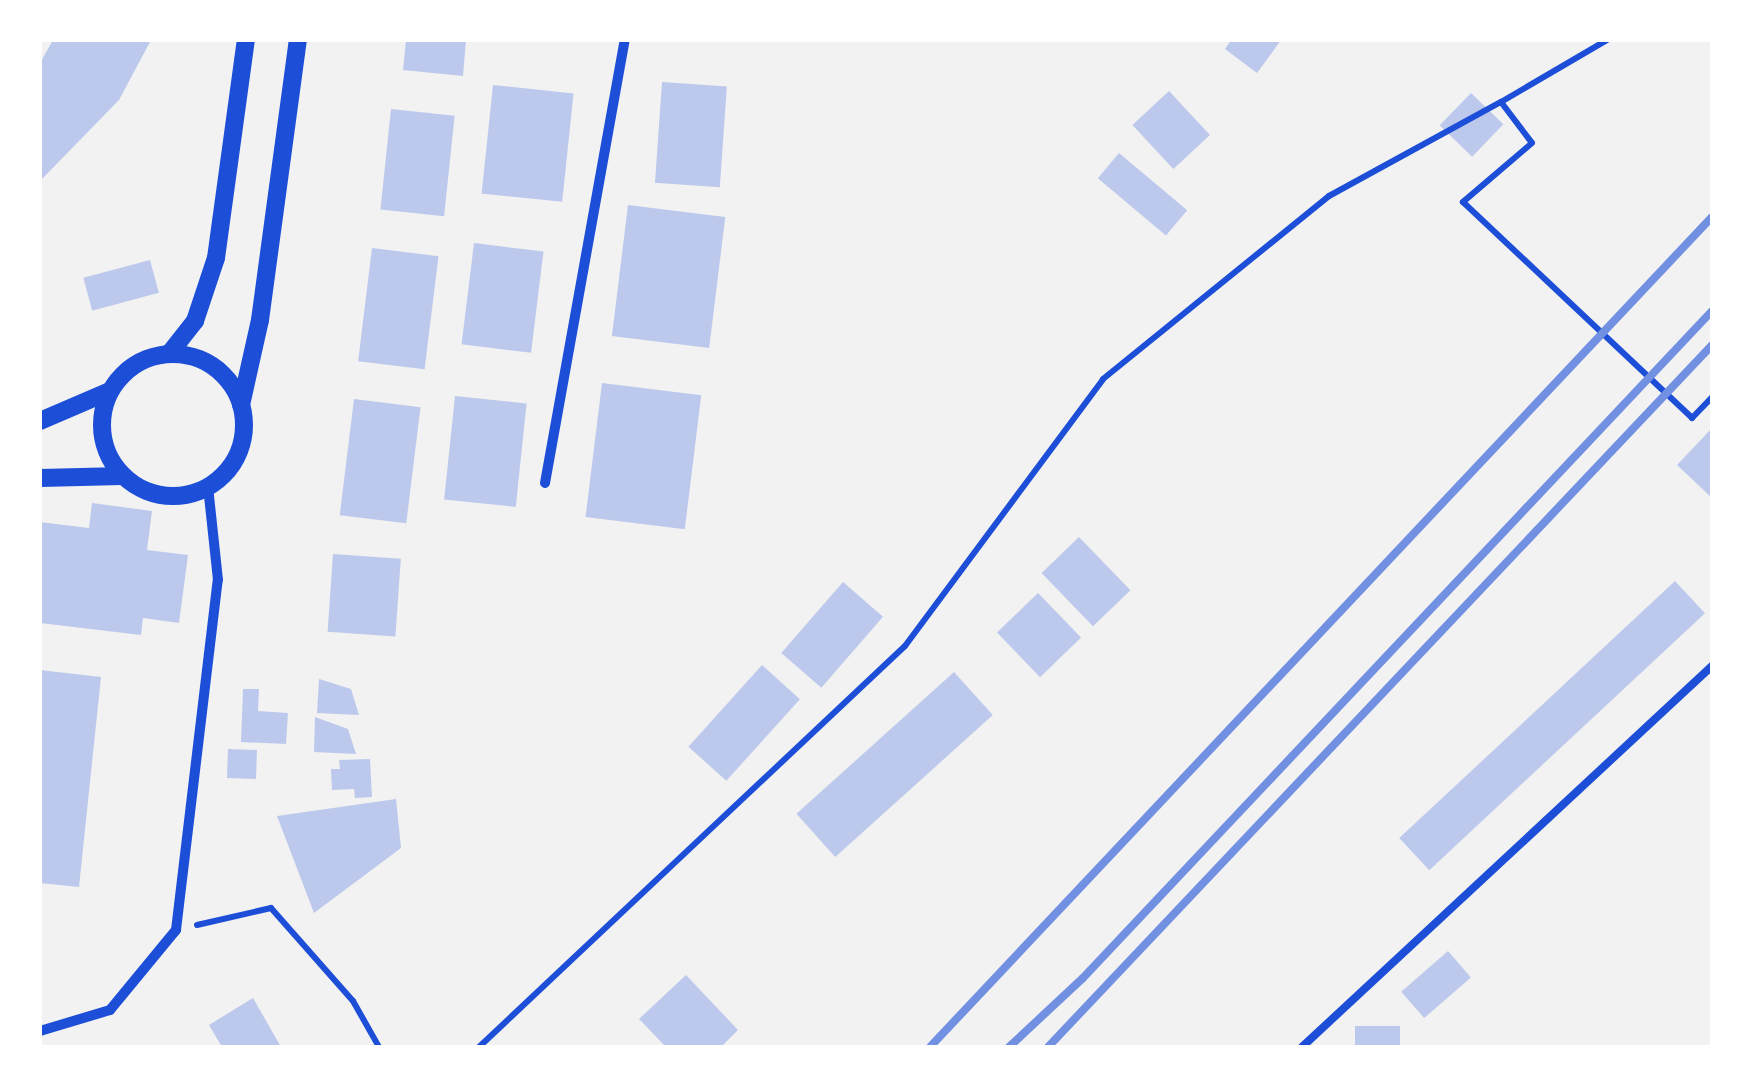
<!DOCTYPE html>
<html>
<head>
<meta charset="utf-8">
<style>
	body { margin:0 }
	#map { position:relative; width:1752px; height:1087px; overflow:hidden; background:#f2f2f2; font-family:"Asap Condensed",sans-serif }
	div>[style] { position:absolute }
	.building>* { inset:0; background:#bdc9ec; transform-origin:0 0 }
	.path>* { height:6px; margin:-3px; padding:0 3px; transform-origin:3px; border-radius:3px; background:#1d4ed8 }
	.service>* { height:8px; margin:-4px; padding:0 4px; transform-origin:4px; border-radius:4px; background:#1d4ed8 }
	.minor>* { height:10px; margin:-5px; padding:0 5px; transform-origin:5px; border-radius:5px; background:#1d4ed8 }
	.tertiary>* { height:18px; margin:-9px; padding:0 9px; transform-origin:9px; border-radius:9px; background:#1d4ed8 }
	.tertiary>.ring { margin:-9px; padding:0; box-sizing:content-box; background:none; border:18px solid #1d4ed8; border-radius:50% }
	.rail>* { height:8px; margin:-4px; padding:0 4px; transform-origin:4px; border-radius:4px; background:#7290e2 }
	span { translate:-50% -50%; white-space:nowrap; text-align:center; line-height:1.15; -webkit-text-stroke:10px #fff; paint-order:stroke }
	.frame { position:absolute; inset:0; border:42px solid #fff; pointer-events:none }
</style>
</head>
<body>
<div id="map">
	<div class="building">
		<i style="clip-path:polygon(53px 40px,151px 40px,119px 100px,40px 181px,40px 63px)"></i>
		<i style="clip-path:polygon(406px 40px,466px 40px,463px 76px,403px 70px)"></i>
		<i style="clip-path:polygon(1231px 40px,1281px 40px,1257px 73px,1225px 49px)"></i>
		<i style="left:662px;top:82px;width:65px;height:101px;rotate:4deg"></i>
		<i style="left:493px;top:85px;width:81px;height:109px;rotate:6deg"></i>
		<i style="left:1169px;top:91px;width:60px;height:50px;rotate:47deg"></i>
		<i style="left:1471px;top:93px;width:45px;height:45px;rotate:44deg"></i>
		<i style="left:391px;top:109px;width:64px;height:101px;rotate:6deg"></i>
		<i style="left:1119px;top:153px;width:89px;height:33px;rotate:40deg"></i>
		<i style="left:628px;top:205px;width:98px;height:132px;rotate:7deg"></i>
		<i style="left:474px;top:243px;width:70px;height:102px;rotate:7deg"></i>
		<i style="left:372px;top:248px;width:67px;height:114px;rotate:7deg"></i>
		<i style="left:150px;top:260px;width:34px;height:69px;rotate:75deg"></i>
		<i style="left:602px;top:383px;width:100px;height:135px;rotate:7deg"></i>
		<i style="left:455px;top:396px;width:72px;height:104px;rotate:6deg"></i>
		<i style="left:354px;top:399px;width:67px;height:117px;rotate:7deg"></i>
		<i style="clip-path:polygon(1712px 428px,1712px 498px,1677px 465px)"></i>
		<i style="clip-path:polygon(92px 503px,152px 511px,147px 550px,188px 555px,179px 623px,143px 618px,141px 635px,40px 623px,40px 522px,89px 528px)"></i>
		<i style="left:1079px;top:537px;width:74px;height:52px;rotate:46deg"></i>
		<i style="left:333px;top:554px;width:68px;height:78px;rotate:4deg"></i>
		<i style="left:1675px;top:581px;width:44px;height:377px;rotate:47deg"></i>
		<i style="left:843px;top:582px;width:53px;height:94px;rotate:41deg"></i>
		<i style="left:1038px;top:593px;width:62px;height:57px;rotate:46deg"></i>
		<i style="left:762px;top:665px;width:51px;height:110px;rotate:42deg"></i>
		<i style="clip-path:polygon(40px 670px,101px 677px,79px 887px,40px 883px)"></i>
		<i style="left:954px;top:672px;width:58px;height:212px;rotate:48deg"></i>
		<i style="clip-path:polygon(319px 679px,351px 689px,359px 715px,317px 713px)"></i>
		<i style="clip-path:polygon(243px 689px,259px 689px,258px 711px,288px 713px,286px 744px,241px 742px)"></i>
		<i style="clip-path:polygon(315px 717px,348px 729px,356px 754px,314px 752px)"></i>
		<i style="left:228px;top:749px;width:29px;height:29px;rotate:2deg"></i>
		<i style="clip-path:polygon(370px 759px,372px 797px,355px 798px,354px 789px,332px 790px,331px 769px,340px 769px,339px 760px)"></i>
		<i style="clip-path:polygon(396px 799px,401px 848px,314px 913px,277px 816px)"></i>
		<i style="left:1448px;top:951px;width:35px;height:62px;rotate:49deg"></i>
		<i style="clip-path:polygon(686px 975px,738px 1030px,721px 1047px,666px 1047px,639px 1019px)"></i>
		<i style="clip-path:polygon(253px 998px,281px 1047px,222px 1047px,209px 1025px)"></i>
		<i style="left:1355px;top:1026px;width:45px;height:21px"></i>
	</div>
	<div class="path">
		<i style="left:1501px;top:102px;width:123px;rotate:-30.3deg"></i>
		<i style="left:197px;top:925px;width:76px;rotate:-12.9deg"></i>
		<i style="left:271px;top:908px;width:124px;rotate:48.6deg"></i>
		<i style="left:353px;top:1001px;width:53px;rotate:60.5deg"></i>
		<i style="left:479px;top:1047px;width:585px;rotate:-43.27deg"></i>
		<i style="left:905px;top:646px;width:332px;rotate:-53.4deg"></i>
		<i style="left:1103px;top:379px;width:291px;rotate:-39deg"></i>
		<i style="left:1329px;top:196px;width:196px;rotate:-28.7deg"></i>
		<i style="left:1501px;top:102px;width:51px;rotate:52.9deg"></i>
		<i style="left:1532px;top:143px;width:91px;rotate:139.5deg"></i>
		<i style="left:1463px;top:202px;width:315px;rotate:43.3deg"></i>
		<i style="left:1692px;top:418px;width:29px;rotate:-46deg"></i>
	</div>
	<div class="service">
		<i style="left:1302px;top:1047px;width:560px;rotate:-42.9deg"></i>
	</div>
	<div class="minor">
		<i style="left:545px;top:483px;width:450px;rotate:-79.8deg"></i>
		<i style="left:40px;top:1031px;width:73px;rotate:-16.7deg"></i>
		<i style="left:110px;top:1010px;width:104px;rotate:-50.5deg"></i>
		<i style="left:176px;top:930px;width:353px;rotate:-83.2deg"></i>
		<i style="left:218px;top:580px;width:94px;rotate:-96.1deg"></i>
	</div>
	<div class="tertiary">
		<i style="left:169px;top:354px;width:42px;rotate:-51.8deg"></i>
		<i style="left:195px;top:321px;width:66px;rotate:-71.6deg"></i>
		<i style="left:216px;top:258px;width:220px;rotate:-82.2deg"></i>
		<i class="ring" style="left:102px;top:354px;width:124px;height:124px"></i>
		<i style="left:241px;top:405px;width:87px;rotate:-77.4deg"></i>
		<i style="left:260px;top:320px;width:283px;rotate:-82.3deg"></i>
		<i style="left:40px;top:421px;width:76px;rotate:-23.2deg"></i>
		<i style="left:40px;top:478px;width:82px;rotate:-1.4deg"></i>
	</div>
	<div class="rail">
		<i style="left:930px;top:1047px;width:1140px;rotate:-46.71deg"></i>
		<i style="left:1009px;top:1047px;width:100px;rotate:-43deg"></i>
		<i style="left:1082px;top:979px;width:918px;rotate:-46.68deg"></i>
		<i style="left:1048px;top:1047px;width:966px;rotate:-46.59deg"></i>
	</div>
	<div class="frame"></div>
</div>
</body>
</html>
